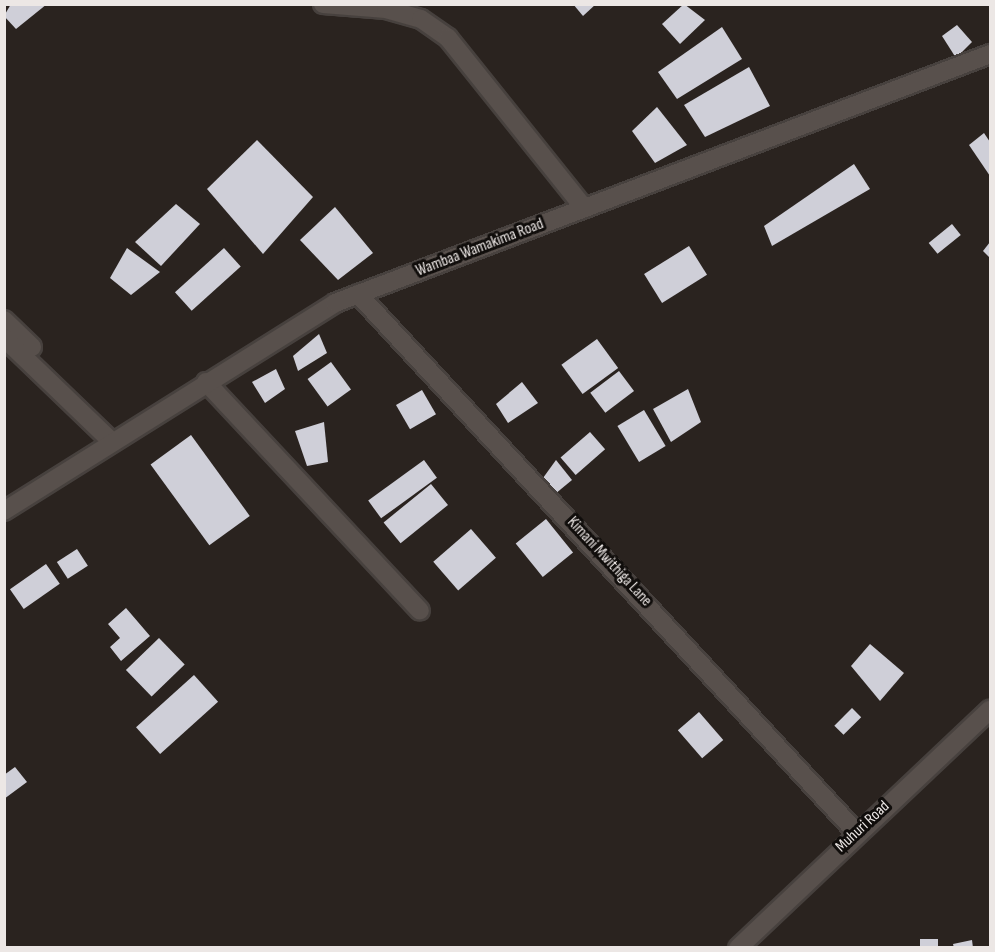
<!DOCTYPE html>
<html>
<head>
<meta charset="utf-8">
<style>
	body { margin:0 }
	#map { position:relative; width:995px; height:952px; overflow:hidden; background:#2a231f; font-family:"Sofia Sans Condensed",sans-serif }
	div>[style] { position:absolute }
	.building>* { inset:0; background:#cfcfd8; transform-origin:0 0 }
	.roads { filter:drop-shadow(2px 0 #47413e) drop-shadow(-2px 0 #47413e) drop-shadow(0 2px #47413e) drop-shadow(0 -2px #47413e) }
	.minor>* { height:18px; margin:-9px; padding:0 9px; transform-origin:9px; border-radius:9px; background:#58504c }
	.secondary>* { height:18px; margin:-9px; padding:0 9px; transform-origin:9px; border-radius:9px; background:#58504c }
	span { translate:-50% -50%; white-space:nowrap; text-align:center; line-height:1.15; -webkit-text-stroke:6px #100d0b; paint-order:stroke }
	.street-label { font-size:16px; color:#ece7e5 }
	.frame { position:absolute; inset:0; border:6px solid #ece7e5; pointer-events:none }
</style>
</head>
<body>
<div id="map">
	<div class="building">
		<i style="clip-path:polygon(11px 4px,47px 4px,16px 29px,4px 16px)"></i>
		<i style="clip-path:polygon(573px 4px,596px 4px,583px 16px)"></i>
		<i style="clip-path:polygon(684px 4px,705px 20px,680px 44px,662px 24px)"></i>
		<i style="clip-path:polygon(957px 25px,972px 42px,956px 58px,942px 36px)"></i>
		<i style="clip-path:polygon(722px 27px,742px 59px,677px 99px,658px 72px)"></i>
		<i style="clip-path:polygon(749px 67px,770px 106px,705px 137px,684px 105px)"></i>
		<i style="clip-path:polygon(657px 107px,687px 145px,655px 163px,632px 131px)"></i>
		<i style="clip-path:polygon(984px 133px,990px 142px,990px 176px,969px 145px)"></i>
		<i style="clip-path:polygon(257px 140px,313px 197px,263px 254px,207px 189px)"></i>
		<i style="clip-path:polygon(854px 164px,870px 189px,772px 246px,764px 226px)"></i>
		<i style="clip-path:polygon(176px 204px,200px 224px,161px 266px,135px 242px)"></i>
		<i style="clip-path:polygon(335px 207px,373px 253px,338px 280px,300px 240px)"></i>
		<i style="left:952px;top:224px;width:14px;height:30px;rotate:51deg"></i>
		<i style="clip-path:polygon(990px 242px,990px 258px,983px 251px)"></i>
		<i style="left:689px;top:246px;width:34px;height:53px;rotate:58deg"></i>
		<i style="clip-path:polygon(127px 248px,160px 272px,131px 295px,110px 278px)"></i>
		<i style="left:224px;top:248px;width:25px;height:66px;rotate:48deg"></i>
		<i style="clip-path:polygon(319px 334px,327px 353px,298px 371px,293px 356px)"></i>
		<i style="left:597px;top:339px;width:36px;height:44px;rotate:54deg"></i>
		<i style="left:331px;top:362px;width:34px;height:29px;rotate:54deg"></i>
		<i style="clip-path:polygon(276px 369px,285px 389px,265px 403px,252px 382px)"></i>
		<i style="left:619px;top:371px;width:25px;height:36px;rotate:53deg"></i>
		<i style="clip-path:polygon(522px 382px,538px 403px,508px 423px,496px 404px)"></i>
		<i style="clip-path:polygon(688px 389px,701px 422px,671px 442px,653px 409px)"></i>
		<i style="left:422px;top:390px;width:28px;height:30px;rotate:60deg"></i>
		<i style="left:644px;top:410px;width:42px;height:31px;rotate:59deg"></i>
		<i style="clip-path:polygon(324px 422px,328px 462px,307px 466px,295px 431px)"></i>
		<i style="left:590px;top:432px;width:23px;height:39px;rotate:49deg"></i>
		<i style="left:191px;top:435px;width:100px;height:50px;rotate:54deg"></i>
		<i style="left:424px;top:460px;width:22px;height:69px;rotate:54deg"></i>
		<i style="clip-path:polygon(556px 460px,572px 480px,555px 494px,543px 478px)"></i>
		<i style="left:431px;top:484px;width:27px;height:61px;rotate:51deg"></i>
		<i style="left:546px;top:519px;width:43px;height:39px;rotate:51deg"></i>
		<i style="left:471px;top:529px;width:38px;height:50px;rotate:49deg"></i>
		<i style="left:77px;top:549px;width:20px;height:24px;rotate:57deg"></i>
		<i style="left:46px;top:564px;width:24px;height:44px;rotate:55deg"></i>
		<i style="clip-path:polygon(126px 608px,150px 636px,121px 661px,110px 647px,120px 638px,108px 624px)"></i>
		<i style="left:159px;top:638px;width:37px;height:46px;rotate:46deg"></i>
		<i style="clip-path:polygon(870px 644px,904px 673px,880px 701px,851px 666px)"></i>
		<i style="left:194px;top:675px;width:36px;height:78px;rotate:48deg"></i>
		<i style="left:852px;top:708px;width:13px;height:25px;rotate:45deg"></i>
		<i style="left:699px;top:712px;width:37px;height:28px;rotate:49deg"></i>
		<i style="clip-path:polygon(15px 767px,27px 782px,4px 799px,4px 775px)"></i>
		<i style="left:920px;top:939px;width:18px;height:9px"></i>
		<i style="clip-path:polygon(972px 940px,973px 948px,954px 948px,953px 944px)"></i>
	</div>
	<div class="roads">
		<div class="minor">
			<i style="left:323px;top:4px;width:63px;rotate:4.5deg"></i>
			<i style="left:386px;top:9px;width:36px;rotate:16deg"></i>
			<i style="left:421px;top:19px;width:33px;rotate:35deg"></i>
			<i style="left:448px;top:38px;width:218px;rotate:51.3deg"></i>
			<i style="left:358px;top:294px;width:735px;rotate:47.21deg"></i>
			<i style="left:4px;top:320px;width:39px;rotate:44deg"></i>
			<i style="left:4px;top:338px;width:149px;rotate:43.9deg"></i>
			<i style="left:206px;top:382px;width:313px;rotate:46.9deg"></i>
			<i style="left:4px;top:511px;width:391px;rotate:-32.1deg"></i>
			<i style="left:335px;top:303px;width:701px;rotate:-20.81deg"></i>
		</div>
		<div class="secondary">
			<i style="left:738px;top:948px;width:347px;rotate:-43.4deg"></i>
		</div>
	</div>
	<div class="street-label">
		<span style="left:480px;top:248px;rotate:-21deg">Wambaa Wamakima Road</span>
		<span style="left:609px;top:562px;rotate:47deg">Kimani Mwithiga Lane</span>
		<span style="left:863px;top:827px;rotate:-43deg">Muhuri Road</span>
	</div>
	<div class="frame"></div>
</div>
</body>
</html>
